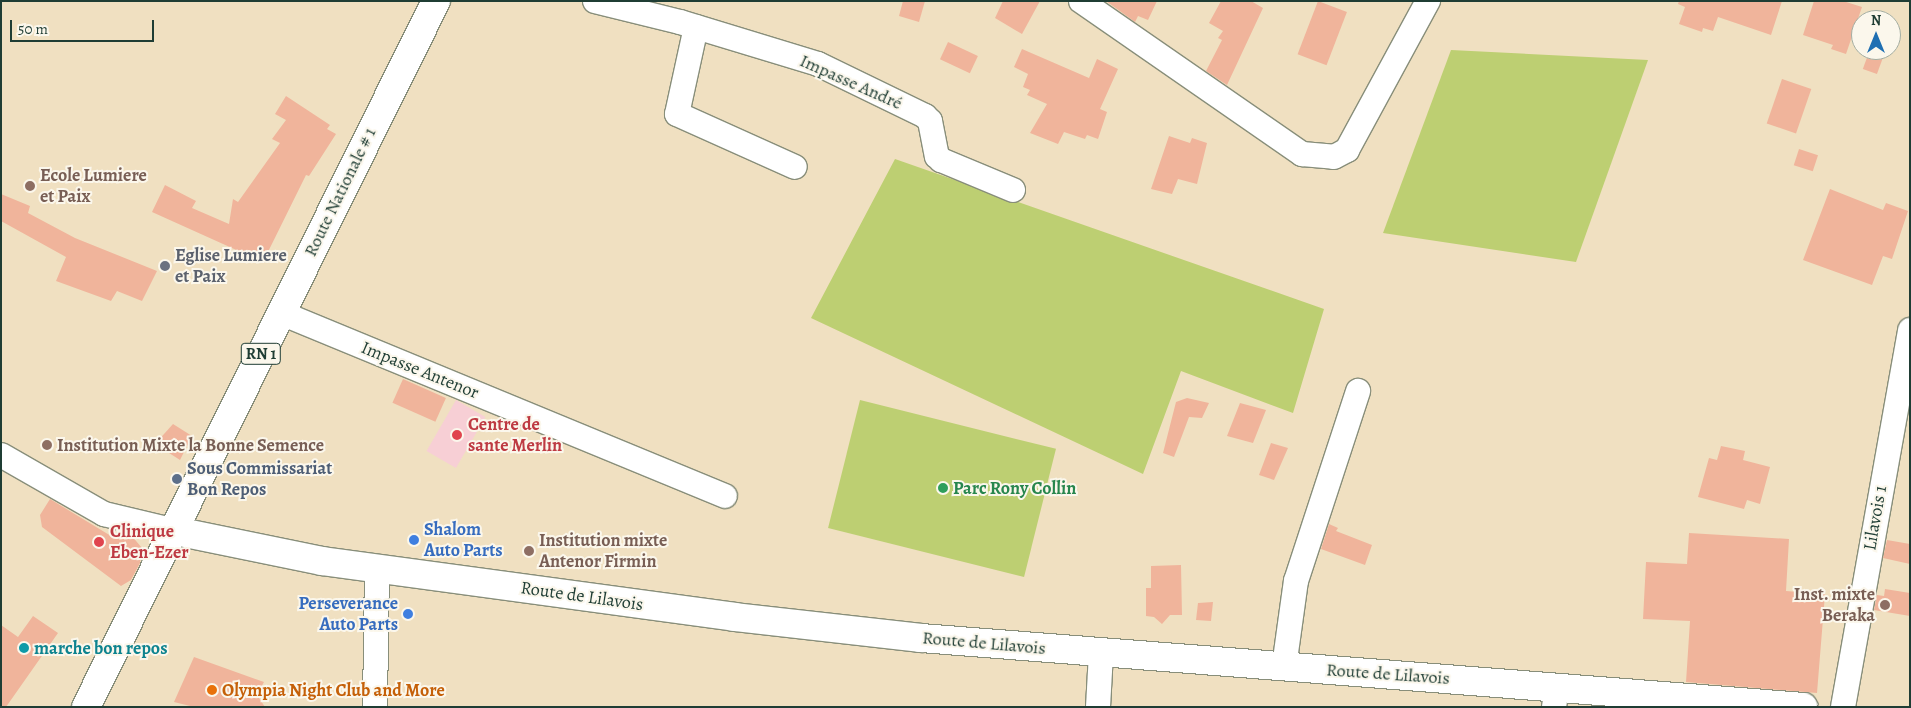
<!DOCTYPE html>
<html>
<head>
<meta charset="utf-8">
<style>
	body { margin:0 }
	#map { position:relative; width:1911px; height:708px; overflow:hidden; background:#f0e0c1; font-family:Alegreya,serif }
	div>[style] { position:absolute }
	.built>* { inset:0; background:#f7cfd5; transform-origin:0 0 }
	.green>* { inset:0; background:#bdcf72; transform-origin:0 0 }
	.building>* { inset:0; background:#f0b49b; transform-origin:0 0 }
	.roads { filter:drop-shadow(1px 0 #888e7a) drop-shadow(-1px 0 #888e7a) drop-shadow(0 1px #888e7a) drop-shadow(0 -1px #888e7a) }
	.minor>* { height:24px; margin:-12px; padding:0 12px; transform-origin:12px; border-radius:12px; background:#fff }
	.major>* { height:28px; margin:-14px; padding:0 14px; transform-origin:14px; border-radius:14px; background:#fff }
	.dots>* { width:14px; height:14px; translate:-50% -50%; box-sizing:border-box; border:2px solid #fbf7ec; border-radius:50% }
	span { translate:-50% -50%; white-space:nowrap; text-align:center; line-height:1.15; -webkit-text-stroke:4px #fbf7ec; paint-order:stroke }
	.shield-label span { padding:1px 4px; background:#fbf7ec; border:1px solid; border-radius:4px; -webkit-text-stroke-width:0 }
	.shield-label { font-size:16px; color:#1f3d34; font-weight:700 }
	.street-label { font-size:18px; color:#1f3d34 }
	.education-label { font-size:18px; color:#785e54; font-weight:700 }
	.left { translate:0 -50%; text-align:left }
	.right { translate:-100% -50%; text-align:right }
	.worship-label { font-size:18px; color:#5b616d; font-weight:700 }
	.health-label { font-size:18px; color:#be3a42; font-weight:700 }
	.service-label { font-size:18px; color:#4e5e75; font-weight:700 }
	.leisure-label { font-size:18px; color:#27864d; font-weight:700 }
	.shop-label { font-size:18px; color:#366cbe; font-weight:700 }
	.culture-label { font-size:18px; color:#0d838f; font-weight:700 }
	.food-label { font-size:18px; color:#c56008; font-weight:700 }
	.frame { position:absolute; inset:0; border:2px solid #1f3d34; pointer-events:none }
	.north { position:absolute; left:1851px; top:10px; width:50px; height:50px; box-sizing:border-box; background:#fbf7ec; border:1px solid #a3ada2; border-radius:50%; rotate:0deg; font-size:14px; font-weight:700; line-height:20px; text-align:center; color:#1f3d34 }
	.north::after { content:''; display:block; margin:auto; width:18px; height:22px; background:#1f6fb2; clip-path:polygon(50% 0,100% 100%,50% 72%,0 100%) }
	.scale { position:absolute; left:10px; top:20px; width:144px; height:22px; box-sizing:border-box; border:2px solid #1f3d34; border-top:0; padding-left:6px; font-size:15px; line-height:18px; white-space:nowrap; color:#1f3d34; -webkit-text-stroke:4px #fbf7ec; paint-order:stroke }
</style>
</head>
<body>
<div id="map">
	<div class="built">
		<i style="left:456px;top:400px;width:34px;height:59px;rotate:30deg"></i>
	</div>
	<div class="green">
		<i style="clip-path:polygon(1451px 50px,1648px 60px,1576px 262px,1383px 233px)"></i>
		<i style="clip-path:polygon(895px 159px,1324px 309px,1293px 413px,1181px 371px,1143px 474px,811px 318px)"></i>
		<i style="left:860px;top:400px;width:202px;height:132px;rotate:14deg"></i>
	</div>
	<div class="building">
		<i style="clip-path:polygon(903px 1px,925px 1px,919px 22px,899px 16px)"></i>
		<i style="clip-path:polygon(1003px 1px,1040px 1px,1022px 34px,995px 18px)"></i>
		<i style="clip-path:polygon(1106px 1px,1157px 1px,1148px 20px,1138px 16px,1135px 22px)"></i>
		<i style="clip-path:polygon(1221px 1px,1251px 1px,1263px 8px,1227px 85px,1206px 71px,1222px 40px,1218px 38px,1223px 31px,1209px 23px)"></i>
		<i style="left:1318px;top:1px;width:31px;height:57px;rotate:21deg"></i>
		<i style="clip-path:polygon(1679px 1px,1782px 1px,1771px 35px,1718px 17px,1713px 31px,1703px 28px,1702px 32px,1679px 24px,1685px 7px,1678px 4px)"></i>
		<i style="clip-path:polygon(1814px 1px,1843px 1px,1862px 7px,1846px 54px,1831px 49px,1833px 45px,1803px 35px)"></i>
		<i style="left:948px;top:42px;width:33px;height:19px;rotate:25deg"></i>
		<i style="clip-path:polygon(1022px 49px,1089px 78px,1097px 59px,1118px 69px,1100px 109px,1107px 112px,1098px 139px,1087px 135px,1085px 139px,1064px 132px,1058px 144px,1030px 133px,1047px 104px,1027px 95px,1030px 90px,1023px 87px,1028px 74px,1014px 67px)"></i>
		<i style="left:1869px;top:52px;width:15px;height:18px;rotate:20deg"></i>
		<i style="left:1782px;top:79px;width:31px;height:47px;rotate:19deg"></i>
		<i style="clip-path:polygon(286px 96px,330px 125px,327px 129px,336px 134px,309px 176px,306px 175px,263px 262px,152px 212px,165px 185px,196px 201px,192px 208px,229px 224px,233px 199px,238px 202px,280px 143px,272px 139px,286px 120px,275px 114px)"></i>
		<i style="clip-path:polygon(1169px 136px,1190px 143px,1192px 138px,1207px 143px,1197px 184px,1178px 179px,1172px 194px,1151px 189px)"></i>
		<i style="left:1799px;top:149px;width:20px;height:17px;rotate:18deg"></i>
		<i style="clip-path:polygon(1830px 189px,1883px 210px,1886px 203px,1908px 211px,1892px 259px,1883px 256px,1872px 285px,1803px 260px)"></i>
		<i style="clip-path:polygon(1px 194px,30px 206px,28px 213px,75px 238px,157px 271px,142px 301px,117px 291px,111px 301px,56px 281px,66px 257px,1px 221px)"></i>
		<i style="left:403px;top:379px;width:47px;height:26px;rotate:24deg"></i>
		<i style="clip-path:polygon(1187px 398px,1209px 403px,1202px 418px,1189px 417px,1174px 457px,1163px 453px,1176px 402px)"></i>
		<i style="clip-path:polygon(1240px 403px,1266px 410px,1253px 443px,1227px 436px)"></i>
		<i style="clip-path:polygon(173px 424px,192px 436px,180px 460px,155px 444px)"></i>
		<i style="clip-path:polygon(1271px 443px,1288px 448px,1274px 480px,1259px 475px)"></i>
		<i style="clip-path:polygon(1721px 446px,1745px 451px,1743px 460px,1770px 467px,1760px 504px,1747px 500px,1744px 509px,1698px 497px,1709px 458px,1717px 460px)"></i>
		<i style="clip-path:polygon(50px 499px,111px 536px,131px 535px,142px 548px,140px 563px,131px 580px,121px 586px,42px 527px,40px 515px)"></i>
		<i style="clip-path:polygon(1329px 524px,1338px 528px,1336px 531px,1372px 545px,1365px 565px,1321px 549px)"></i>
		<i style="clip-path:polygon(1689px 533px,1789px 539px,1786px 591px,1825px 594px,1817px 693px,1686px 682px,1690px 621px,1643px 619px,1646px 562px,1687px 564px)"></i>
		<i style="clip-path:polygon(1887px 540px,1910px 544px,1910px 564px,1883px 558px)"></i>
		<i style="clip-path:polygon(1181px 565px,1182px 615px,1170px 615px,1162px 624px,1154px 617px,1146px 616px,1146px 588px,1151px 588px,1151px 566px)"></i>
		<i style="clip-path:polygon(1885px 589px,1910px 593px,1910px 616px,1874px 610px,1877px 595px,1884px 596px)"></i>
		<i style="clip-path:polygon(1213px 602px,1211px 621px,1196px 620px,1198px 603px)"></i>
		<i style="clip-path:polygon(33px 616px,58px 633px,6px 707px,1px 707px,1px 625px,18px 637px)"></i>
		<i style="clip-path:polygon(194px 657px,264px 682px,257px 695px,265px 707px,194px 707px,174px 702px)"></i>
	</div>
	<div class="roads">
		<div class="minor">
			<i style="left:595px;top:1px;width:88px;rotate:13.9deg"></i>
			<i style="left:680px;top:22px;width:144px;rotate:16.9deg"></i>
			<i style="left:818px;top:64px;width:119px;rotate:25.9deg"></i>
			<i style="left:925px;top:116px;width:7px;rotate:45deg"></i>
			<i style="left:930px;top:121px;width:36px;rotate:79deg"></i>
			<i style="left:937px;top:156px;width:6px;rotate:45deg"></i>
			<i style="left:941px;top:160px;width:78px;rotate:22.6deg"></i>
			<i style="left:1081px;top:1px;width:269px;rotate:34.7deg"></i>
			<i style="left:1302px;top:154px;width:32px;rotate:5deg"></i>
			<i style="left:1334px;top:157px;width:15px;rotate:-28deg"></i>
			<i style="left:1347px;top:150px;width:170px;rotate:-61.5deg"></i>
			<i style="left:696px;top:27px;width:89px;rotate:102.3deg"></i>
			<i style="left:677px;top:114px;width:129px;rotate:24.2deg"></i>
			<i style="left:281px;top:313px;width:480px;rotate:22.4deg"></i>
			<i style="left:1px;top:455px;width:119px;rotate:29.8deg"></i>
			<i style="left:104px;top:514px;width:69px;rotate:13.4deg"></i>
			<i style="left:1284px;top:667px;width:87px;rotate:-82.1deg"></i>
			<i style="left:1296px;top:581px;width:200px;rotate:-71.9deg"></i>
			<i style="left:375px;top:707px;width:140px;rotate:-89.2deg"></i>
			<i style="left:1098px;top:707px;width:54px;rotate:-86.8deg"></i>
			<i style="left:1554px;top:707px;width:19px;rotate:-81deg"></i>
			<i style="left:1843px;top:707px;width:383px;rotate:-79.9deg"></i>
		</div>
		<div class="major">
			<i style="left:171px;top:530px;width:154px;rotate:11.6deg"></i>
			<i style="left:322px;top:561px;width:416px;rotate:7.7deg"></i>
			<i style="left:734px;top:617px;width:188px;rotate:6.4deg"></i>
			<i style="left:921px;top:638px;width:885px;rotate:4.47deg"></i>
			<i style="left:86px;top:707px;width:788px;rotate:-63.63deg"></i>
		</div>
	</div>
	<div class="dots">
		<i style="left:30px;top:186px;background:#8d6e63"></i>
		<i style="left:165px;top:266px;background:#6b7280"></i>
		<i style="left:457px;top:435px;background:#e0444e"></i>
		<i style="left:47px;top:445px;background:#8d6e63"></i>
		<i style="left:177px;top:479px;background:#5c6f8a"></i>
		<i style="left:943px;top:488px;background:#2e9e5b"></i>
		<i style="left:414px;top:540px;background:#3f7fe0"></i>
		<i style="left:99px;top:542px;background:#e0444e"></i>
		<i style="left:529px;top:551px;background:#8d6e63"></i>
		<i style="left:1885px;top:605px;background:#8d6e63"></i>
		<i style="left:408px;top:614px;background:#3f7fe0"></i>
		<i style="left:24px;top:648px;background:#0f9aa8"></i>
		<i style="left:212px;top:690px;background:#e8710a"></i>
	</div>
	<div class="shield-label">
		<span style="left:261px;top:354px">RN 1</span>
	</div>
	<div class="street-label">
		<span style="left:851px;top:82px;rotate:24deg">Impasse André</span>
		<span style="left:340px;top:192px;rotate:-64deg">Route Nationale # 1</span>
		<span style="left:420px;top:370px;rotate:22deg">Impasse Antenor</span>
		<span style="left:1875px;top:518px;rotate:-80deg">Lilavois 1</span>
		<span style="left:582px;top:596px;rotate:8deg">Route de Lilavois</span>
		<span style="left:984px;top:643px;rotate:5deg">Route de Lilavois</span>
		<span style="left:1388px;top:674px;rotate:4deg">Route de Lilavois</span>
	</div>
	<div class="education-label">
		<span class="left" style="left:40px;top:186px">Ecole Lumiere<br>et Paix</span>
		<span class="left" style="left:57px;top:445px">Institution Mixte la Bonne Semence</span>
		<span class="left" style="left:539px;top:551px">Institution mixte<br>Antenor Firmin</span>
		<span class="right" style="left:1875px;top:605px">Inst. mixte<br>Beraka</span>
	</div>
	<div class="worship-label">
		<span class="left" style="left:175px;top:266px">Eglise Lumiere<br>et Paix</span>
	</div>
	<div class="health-label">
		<span class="left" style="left:468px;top:435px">Centre de<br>sante Merlin</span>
		<span class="left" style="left:110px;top:542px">Clinique<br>Eben-Ezer</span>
	</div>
	<div class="service-label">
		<span class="left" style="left:187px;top:479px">Sous Commissariat<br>Bon Repos</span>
	</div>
	<div class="leisure-label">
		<span class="left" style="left:953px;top:488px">Parc Rony Collin</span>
	</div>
	<div class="shop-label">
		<span class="left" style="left:424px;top:540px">Shalom<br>Auto Parts</span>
		<span class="right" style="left:398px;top:614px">Perseverance<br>Auto Parts</span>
	</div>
	<div class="culture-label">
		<span class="left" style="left:34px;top:648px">marche bon repos</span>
	</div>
	<div class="food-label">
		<span class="left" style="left:222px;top:690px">Olympia Night Club and More</span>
	</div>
	<div class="frame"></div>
	<div class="north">N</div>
	<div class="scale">50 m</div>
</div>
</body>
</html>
